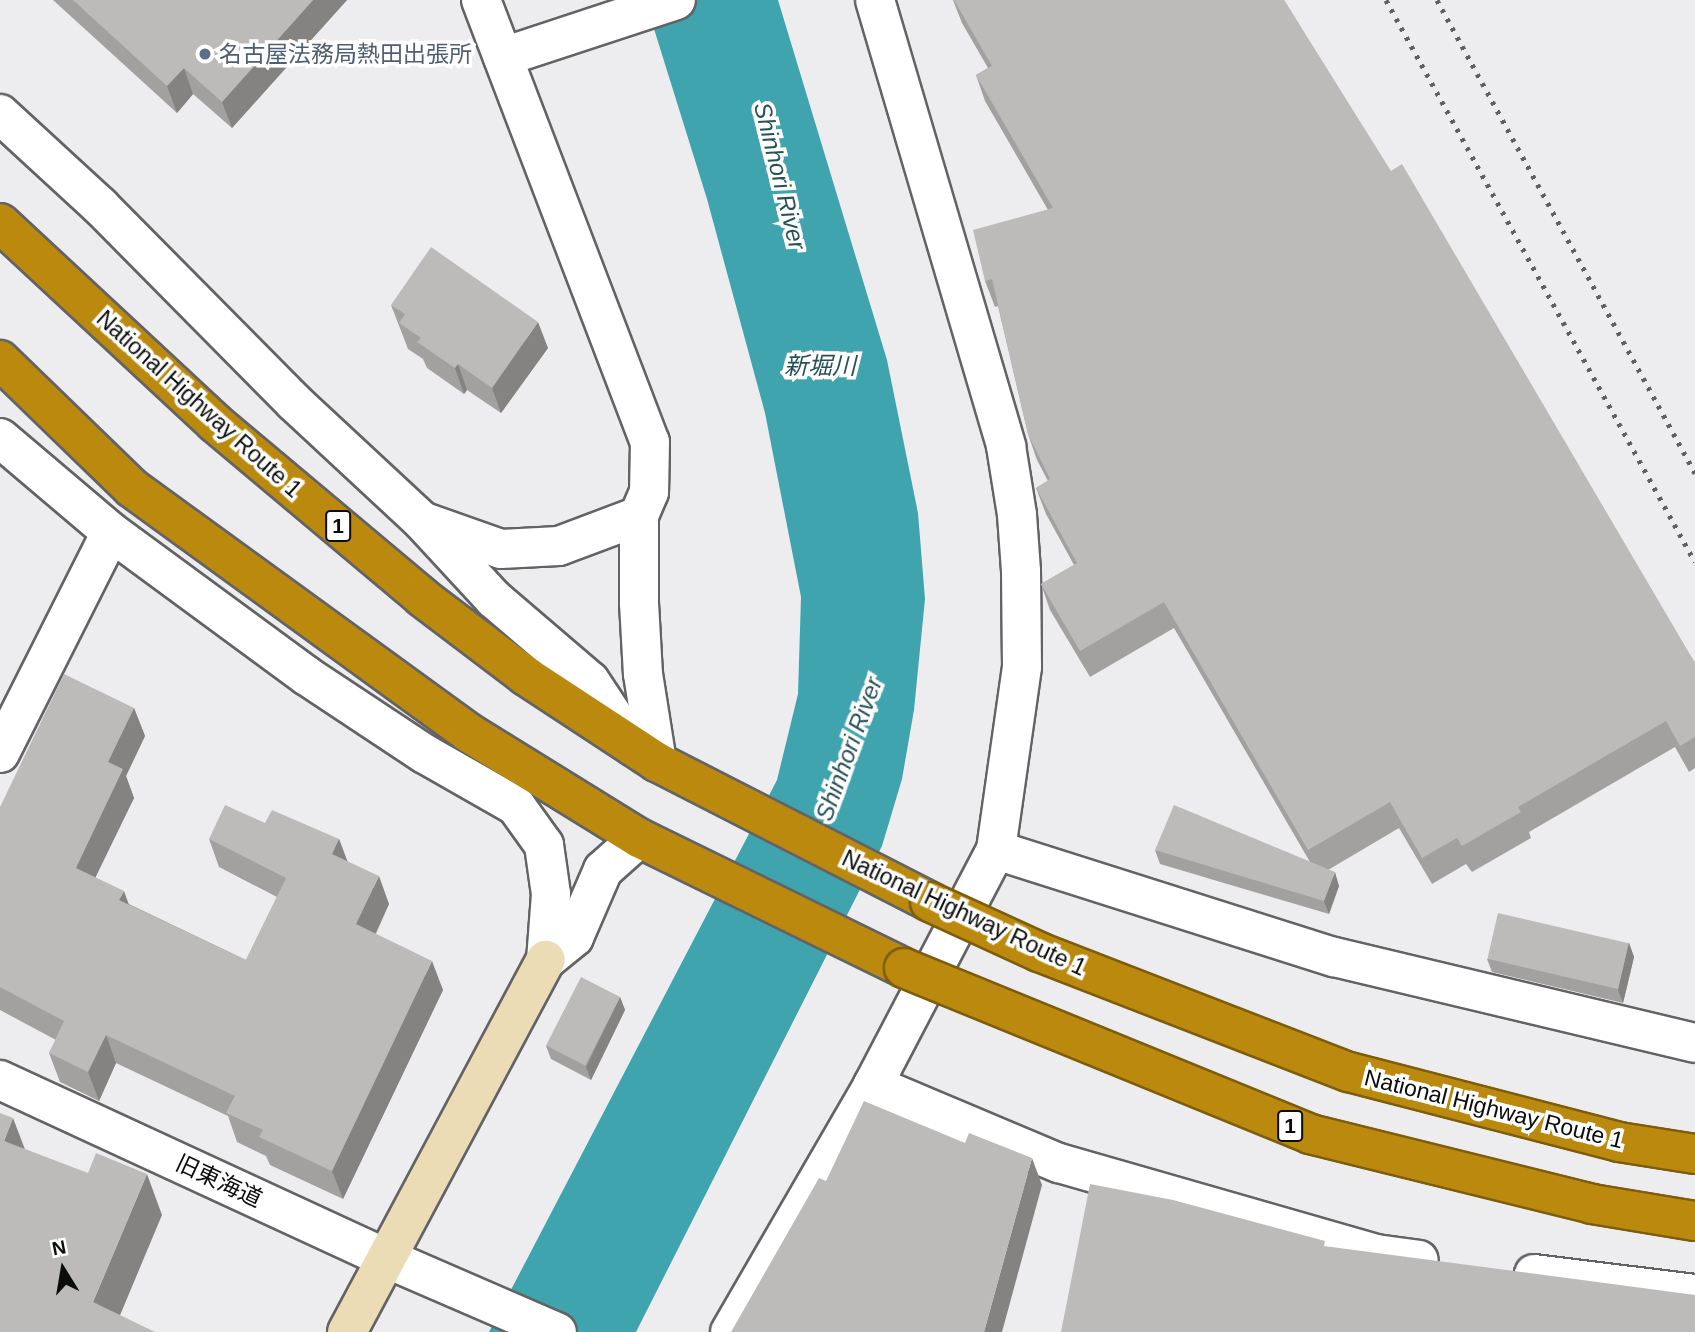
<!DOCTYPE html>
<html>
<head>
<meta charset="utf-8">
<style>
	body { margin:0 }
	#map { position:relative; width:1695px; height:1332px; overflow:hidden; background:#ededef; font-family:Helvetica,"Noto Sans JP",sans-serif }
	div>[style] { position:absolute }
	.water>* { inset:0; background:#40a4ae }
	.roads { filter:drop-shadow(2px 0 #636365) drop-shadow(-2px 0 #636365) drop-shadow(0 2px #636365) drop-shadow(0 -2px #636365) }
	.street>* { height:38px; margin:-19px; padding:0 19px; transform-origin:19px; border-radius:19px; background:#fff }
	.secondary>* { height:38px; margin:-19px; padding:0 19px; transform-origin:19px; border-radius:19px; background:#ebdcb6 }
	.highway>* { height:38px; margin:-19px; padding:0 19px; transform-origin:19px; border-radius:19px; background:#bb890d }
	.rail>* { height:5px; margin-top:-2.5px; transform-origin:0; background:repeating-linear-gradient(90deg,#5f6061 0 3.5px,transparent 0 10.5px) }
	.bridges { filter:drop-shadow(2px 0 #7d5d0d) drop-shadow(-2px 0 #7d5d0d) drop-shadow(0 2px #7d5d0d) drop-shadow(0 -2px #7d5d0d) }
	.highway-bridge>* { height:38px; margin:-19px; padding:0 19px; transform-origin:19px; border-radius:19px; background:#bb890d }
	.wall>* { inset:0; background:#a3a1a0 }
	.shaded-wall>* { inset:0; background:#848382 }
	.building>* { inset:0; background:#bdbbba; transform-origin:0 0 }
	.dots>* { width:19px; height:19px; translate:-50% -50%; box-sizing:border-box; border:4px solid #fff; border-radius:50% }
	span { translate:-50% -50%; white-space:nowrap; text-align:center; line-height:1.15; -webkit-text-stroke:7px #fff; paint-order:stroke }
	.shield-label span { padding:2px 5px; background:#fff; border:2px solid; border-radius:5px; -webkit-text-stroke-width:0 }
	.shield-label { font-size:21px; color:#0b0c0c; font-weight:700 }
	.service-label { font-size:23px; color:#4e5e75 }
	.left { translate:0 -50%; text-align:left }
	.street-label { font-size:23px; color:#0b0c0c }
	.water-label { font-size:24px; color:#265257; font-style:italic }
	.north { position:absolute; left:28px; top:1234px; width:70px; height:70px; -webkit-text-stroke:5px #fff; paint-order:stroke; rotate:349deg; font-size:19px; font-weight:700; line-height:28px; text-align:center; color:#0b0c0c }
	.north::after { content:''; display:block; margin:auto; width:24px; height:32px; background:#0b0c0c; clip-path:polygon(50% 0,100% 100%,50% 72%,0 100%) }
</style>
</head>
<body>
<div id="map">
	<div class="water">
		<i style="clip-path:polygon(645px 0,778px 0,887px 360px,918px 513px,925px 599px,914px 710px,902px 779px,882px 846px,636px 1332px,489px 1332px,777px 780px,798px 694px,801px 597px,765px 413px,707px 199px)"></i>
	</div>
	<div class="roads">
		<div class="street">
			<i style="left:481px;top:0;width:473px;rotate:69.1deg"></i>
			<i style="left:650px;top:442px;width:50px;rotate:91.1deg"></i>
			<i style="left:649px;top:492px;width:26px;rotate:113deg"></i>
			<i style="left:639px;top:516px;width:87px;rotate:90deg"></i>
			<i style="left:639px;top:603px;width:71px;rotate:86.8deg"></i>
			<i style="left:643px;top:674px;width:89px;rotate:81deg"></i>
			<i style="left:875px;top:0;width:465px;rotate:73.6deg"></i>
			<i style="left:1006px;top:446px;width:70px;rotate:80.9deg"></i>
			<i style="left:1017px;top:515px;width:56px;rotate:85.9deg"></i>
			<i style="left:1021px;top:571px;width:96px;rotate:89.4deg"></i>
			<i style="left:1022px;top:667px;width:185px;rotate:98.1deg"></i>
			<i style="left:996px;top:850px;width:355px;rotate:17.6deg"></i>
			<i style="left:1334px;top:957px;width:371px;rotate:13.4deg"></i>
			<i style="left:503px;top:57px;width:182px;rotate:-18.2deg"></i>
			<i style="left:0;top:114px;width:136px;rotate:42.6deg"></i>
			<i style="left:100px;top:206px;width:276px;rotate:45.3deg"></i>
			<i style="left:294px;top:402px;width:175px;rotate:42.9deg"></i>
			<i style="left:422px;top:521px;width:106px;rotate:47.3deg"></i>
			<i style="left:494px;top:599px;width:126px;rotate:40.5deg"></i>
			<i style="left:590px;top:681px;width:78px;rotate:56.5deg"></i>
			<i style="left:0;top:438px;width:145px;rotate:40.3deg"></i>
			<i style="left:111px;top:532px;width:243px;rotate:36.3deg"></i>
			<i style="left:307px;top:676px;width:141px;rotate:33.5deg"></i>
			<i style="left:425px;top:754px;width:105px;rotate:29.7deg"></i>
			<i style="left:516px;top:806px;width:48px;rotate:54.3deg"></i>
			<i style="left:544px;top:845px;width:49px;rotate:81.9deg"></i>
			<i style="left:551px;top:894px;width:66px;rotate:94.3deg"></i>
			<i style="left:427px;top:523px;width:78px;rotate:19.4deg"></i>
			<i style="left:501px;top:549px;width:58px;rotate:-3deg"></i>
			<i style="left:559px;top:546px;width:85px;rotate:-20.6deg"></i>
			<i style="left:0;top:753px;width:247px;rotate:-63.3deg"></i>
			<i style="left:546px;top:960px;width:36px;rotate:-39deg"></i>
			<i style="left:574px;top:937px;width:73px;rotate:-66.6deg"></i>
			<i style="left:603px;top:870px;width:48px;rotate:-41.6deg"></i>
			<i style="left:0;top:1080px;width:427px;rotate:24.8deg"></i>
			<i style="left:388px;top:1259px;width:184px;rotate:23.4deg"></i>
			<i style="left:873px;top:1085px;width:202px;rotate:22.8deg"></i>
			<i style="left:1059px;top:1163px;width:330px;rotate:16deg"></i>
			<i style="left:1376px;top:1254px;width:43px;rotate:7.9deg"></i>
			<i style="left:1534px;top:1274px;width:162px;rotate:7.1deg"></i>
			<i style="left:730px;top:1332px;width:285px;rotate:-59.9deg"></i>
			<i style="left:873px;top:1085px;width:265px;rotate:-62.4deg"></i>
		</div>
		<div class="secondary">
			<i style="left:347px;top:1332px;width:422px;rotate:-61.9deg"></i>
		</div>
		<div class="highway">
			<i style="left:0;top:223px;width:294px;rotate:42.9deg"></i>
			<i style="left:215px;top:423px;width:270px;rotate:40deg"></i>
			<i style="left:422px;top:597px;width:131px;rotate:37.2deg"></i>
			<i style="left:526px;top:676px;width:157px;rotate:33.3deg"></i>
			<i style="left:657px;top:762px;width:307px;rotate:27.1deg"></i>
			<i style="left:0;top:360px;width:184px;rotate:44.1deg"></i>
			<i style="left:132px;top:488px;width:417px;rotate:36deg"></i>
			<i style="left:469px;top:733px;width:200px;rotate:31.7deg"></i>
			<i style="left:639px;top:838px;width:295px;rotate:26.1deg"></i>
		</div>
	</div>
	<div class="rail">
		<i style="left:1386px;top:0;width:641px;rotate:61.2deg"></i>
		<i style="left:1437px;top:0;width:539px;rotate:61.39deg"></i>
	</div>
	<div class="bridges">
		<div class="highway-bridge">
			<i style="left:930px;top:902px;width:120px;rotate:24.6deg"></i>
			<i style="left:1039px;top:952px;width:332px;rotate:21.2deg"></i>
			<i style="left:1349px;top:1072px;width:279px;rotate:14.5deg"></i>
			<i style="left:1619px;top:1142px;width:77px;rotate:9deg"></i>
			<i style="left:904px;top:968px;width:439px;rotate:22.2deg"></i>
			<i style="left:1310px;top:1134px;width:291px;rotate:13.9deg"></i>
			<i style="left:1592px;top:1204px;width:104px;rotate:9.4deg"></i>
		</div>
	</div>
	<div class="wall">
		<i style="clip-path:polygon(53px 0,347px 0,232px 128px,193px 94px,177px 113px)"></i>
		<i style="clip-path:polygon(953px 0,1284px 0,1695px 663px,1695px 768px,1689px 772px,1675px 747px,1529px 832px,1531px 838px,1472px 872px,1466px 864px,1432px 884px,1399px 828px,1328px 870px,1339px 886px,1329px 914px,1160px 864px,1155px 850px,1310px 862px,1174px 628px,1090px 677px,1050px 610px,1041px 584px,1074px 565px,1046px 514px,1036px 488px,1048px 481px,1037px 460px,1028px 434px,998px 306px,995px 307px,985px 281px,1048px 210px,985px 101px,976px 75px,988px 68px,962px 23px)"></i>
		<i style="clip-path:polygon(391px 305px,548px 348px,501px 413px,467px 390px,464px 394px,427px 368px,423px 359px,408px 349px)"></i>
		<i style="clip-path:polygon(134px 708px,145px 736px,126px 776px,134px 798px,95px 877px,129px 904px,246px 960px,277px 897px,219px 867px,209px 839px,265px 823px,339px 839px,347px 861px,389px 904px,376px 934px,443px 990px,343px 1199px,270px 1165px,266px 1156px,237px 1142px,228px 1116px,116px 1063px,99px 1101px,60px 1082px,49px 1053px,56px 1040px,0 1010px,0 807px)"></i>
		<i style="clip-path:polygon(1629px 943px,1634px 957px,1623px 1003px,1492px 972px,1487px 959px)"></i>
		<i style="clip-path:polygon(620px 997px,625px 1010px,591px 1080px,551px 1059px,546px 1046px)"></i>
	</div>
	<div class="shaded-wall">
		<i style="clip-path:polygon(313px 0,347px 0,232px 128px,222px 102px)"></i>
		<i style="clip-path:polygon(184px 68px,193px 94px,177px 113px,167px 86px)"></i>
		<i style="clip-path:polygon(538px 322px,548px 348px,501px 413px,492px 388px)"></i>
		<i style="clip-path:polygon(458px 364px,467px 390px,464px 394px,455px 368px)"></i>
		<i style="clip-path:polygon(134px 708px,145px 736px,126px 776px,134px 798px,86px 897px,76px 868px,108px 762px)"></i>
		<i style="clip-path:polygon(339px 839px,350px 868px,332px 854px)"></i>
		<i style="clip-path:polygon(1335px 872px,1339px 886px,1329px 914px,1324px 901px)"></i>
		<i style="clip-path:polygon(379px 876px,389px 904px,366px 953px,356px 924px)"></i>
		<i style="clip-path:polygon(124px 891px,134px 919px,119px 900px)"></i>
		<i style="clip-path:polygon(1629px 943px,1634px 957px,1623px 1003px,1618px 990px)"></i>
		<i style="clip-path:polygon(432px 961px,443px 990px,343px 1199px,332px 1171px)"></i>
		<i style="clip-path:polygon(620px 997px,625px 1010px,591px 1080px,586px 1067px)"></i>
		<i style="clip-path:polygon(106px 1035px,116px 1063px,99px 1101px,88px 1072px)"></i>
		<i style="clip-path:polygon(13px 1118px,29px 1160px,4px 1141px)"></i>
		<i style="clip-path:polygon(1032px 1158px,1042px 1185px,1002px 1332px,984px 1332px)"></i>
		<i style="clip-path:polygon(147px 1174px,162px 1215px,113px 1332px,93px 1302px)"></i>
	</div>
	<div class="building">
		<i style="clip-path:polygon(73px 0,313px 0,222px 102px,184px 68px,167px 86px)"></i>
		<i style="clip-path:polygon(954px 0,1284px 0,1391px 171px,1402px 164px,1695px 663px,1695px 737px,1680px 746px,1666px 721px,1518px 807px,1521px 812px,1462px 846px,1457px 838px,1422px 858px,1390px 802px,1308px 850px,1164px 602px,1080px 651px,1041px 584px,1077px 563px,1036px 488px,1050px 479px,1028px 434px,992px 279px,985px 281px,973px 230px,1053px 208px,976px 75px,992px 66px)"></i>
		<i style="clip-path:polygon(431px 247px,538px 322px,492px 388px,458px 364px,455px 368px,417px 342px,421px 338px,399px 323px,405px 314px,391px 305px)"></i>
		<i style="clip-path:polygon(64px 674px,134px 708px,108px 762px,123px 769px,76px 868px,124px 891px,119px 900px,246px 960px,286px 878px,209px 839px,225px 805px,265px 823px,272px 810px,339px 839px,332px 854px,379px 876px,356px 924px,432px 961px,332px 1171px,259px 1137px,263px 1130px,226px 1113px,235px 1096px,106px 1035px,88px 1072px,49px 1053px,64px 1021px,0 987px,0 807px)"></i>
		<i style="clip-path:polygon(1174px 805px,1335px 872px,1324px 901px,1155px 850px)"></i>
		<i style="left:1498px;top:913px;width:134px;height:47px;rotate:13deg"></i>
		<i style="left:581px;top:977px;width:44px;height:77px;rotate:27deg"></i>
		<i style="clip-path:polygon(864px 1101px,965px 1143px,969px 1133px,1032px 1158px,984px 1332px,731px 1332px,819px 1178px,826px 1181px)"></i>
		<i style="clip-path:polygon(0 1113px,13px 1118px,4px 1141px,88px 1173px,96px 1153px,147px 1174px,93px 1302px,155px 1332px,0 1332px)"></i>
		<i style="clip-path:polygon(1090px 1184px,1173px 1200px,1325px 1241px,1324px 1246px,1695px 1295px,1695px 1332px,1061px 1332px)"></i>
	</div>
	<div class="dots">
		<i style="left:205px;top:54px;background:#5c6f8a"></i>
	</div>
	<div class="shield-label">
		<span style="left:338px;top:526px">1</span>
		<span style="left:1290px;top:1126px">1</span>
	</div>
	<div class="service-label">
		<span class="left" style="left:219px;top:54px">名古屋法務局熱田出張所</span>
	</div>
	<div class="street-label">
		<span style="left:199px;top:404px;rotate:42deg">National Highway Route 1</span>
		<span style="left:964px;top:913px;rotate:25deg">National Highway Route 1</span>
		<span style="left:1494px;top:1109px;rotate:14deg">National Highway Route 1</span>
		<span style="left:219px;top:1181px;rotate:25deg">旧東海道</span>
	</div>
	<div class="water-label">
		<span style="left:780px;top:176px;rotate:76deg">Shinhori River</span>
		<span style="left:820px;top:366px">新堀川</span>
		<span style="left:849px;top:749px;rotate:-70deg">Shinhori River</span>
	</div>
	<div class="north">N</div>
</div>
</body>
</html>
